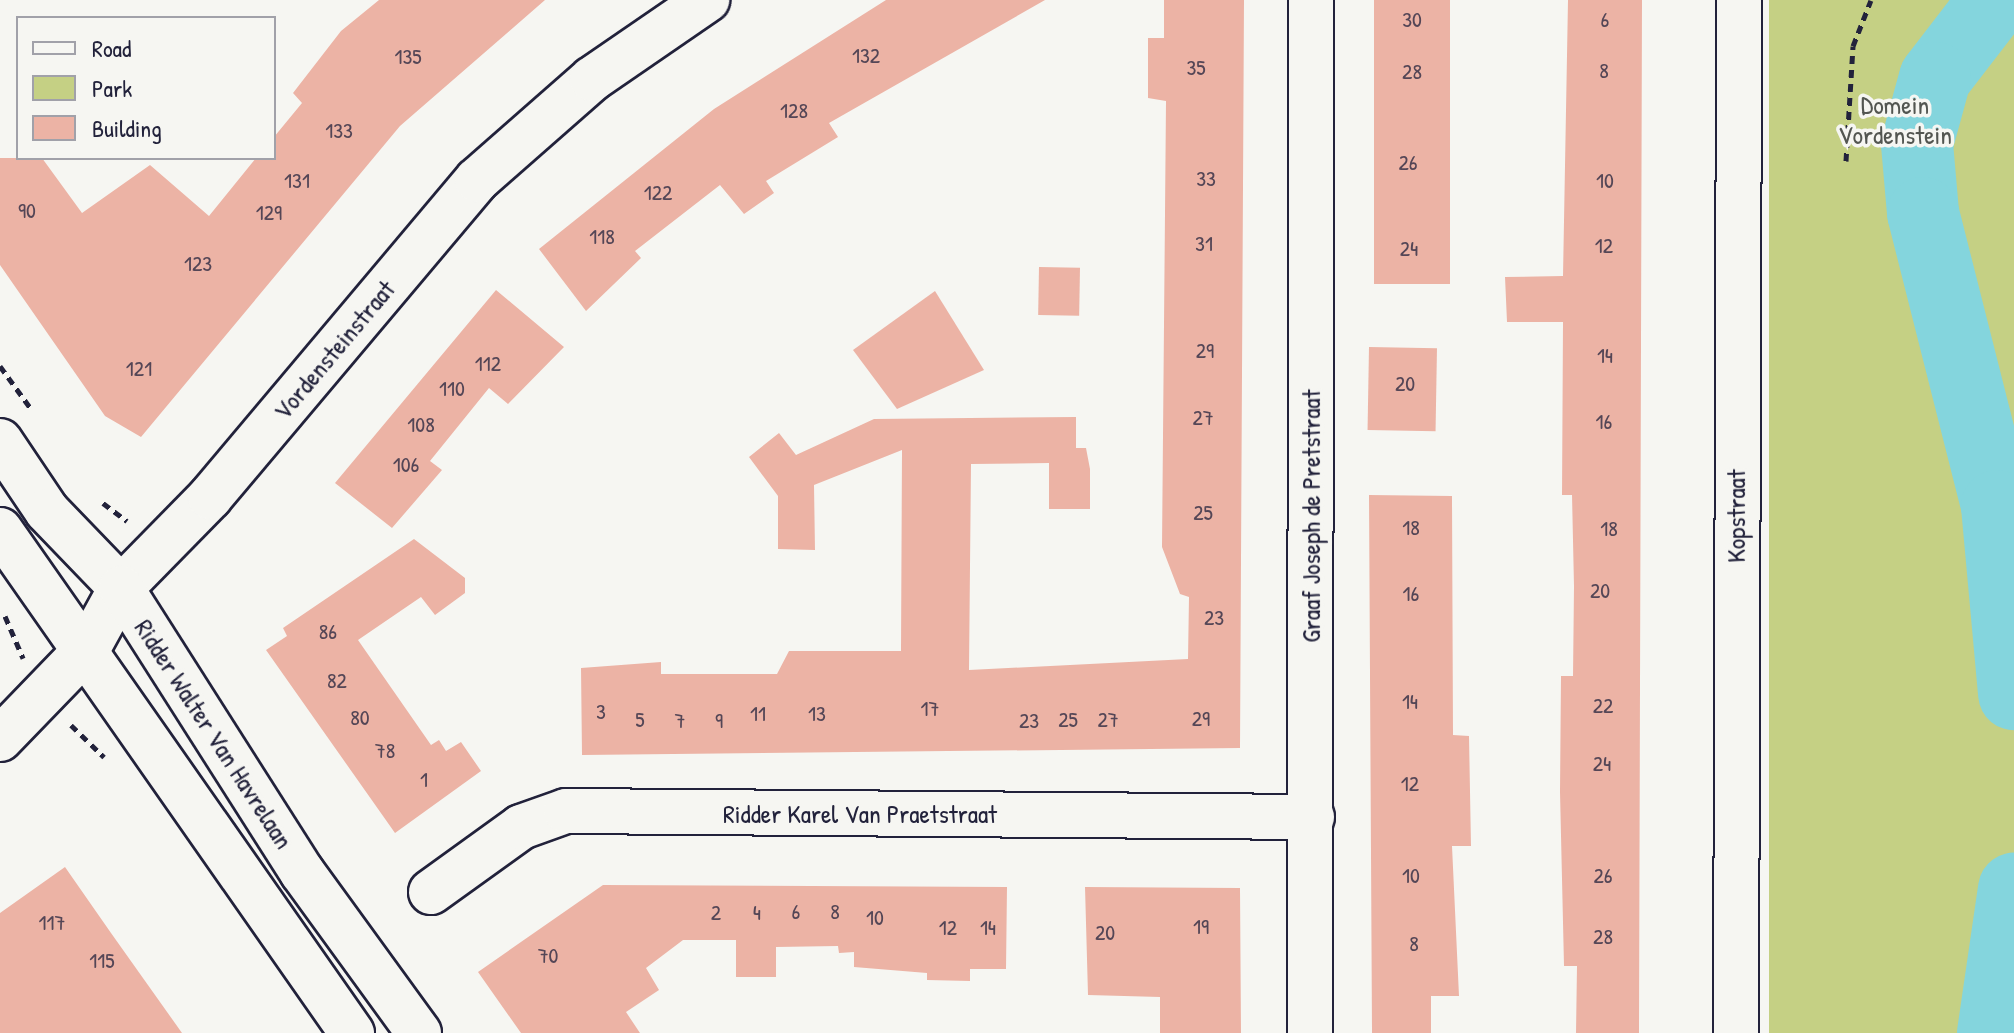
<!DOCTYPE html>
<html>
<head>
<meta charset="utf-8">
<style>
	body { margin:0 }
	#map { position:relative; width:2014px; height:1033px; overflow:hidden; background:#f6f6f2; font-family:"Patrick Hand",sans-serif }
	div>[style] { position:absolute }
	.green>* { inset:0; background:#c5d084; transform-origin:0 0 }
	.river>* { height:72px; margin:-36px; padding:0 36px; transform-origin:36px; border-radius:36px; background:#84d5dd }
	.building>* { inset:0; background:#ecb3a5; transform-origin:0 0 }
	.path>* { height:5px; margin-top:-2.5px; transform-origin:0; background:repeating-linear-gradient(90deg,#22223b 0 8px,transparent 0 14px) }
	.roads { filter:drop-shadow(2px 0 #22223b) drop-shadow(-2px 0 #22223b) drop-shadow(0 2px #22223b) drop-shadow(0 -2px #22223b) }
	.minor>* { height:44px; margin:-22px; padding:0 22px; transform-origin:22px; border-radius:22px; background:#f6f6f2 }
	.tertiary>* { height:44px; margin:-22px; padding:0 22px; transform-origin:22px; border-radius:22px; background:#f6f6f2 }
	.secondary>* { height:44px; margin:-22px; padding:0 22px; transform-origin:22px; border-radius:22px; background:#f6f6f2 }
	span { translate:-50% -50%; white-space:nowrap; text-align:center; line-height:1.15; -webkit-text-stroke:7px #f6f6f2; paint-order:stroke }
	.number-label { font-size:22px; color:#544656 }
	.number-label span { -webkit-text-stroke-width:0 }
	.park-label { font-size:26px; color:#535651 }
	.street-label { font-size:26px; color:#22223b }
	.legend { position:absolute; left:16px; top:16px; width:260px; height:144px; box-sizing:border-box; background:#f6f6f2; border:2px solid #a1a1a9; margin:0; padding:10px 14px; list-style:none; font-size:24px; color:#22223b }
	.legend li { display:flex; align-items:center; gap:16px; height:40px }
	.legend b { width:40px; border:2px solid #a1a1a9 }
</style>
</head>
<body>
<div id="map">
	<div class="green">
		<i style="left:1769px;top:0;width:245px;height:1033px"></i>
	</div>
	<div class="river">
		<i style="left:1995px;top:0;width:98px;rotate:127.6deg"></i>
		<i style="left:1935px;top:78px;width:68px;rotate:105.3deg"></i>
		<i style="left:1917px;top:144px;width:69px;rotate:85deg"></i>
		<i style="left:1923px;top:213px;width:302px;rotate:75.8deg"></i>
		<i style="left:1997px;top:506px;width:189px;rotate:84.8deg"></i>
		<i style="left:1993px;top:1033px;width:146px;rotate:-81.7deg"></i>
	</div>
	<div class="building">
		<i style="clip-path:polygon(379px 0,545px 0,400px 126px,141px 437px,105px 416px,0 265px,0 158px,42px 158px,82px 213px,150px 165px,209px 216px,256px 158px,274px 158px,274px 137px,302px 103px,293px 93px,341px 31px)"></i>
		<i style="clip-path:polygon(886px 0,1045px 0,829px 123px,838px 137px,766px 181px,774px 193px,744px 214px,720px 185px,635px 251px,641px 258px,586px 311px,539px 249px,714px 109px)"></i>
		<i style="clip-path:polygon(1164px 0,1244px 0,1240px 748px,582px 755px,581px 668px,661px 662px,661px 674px,777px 674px,789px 651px,901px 651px,902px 450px,814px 485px,815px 550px,778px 549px,778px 496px,749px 457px,779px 433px,796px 455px,874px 419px,1076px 417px,1076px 448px,1086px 448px,1090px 469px,1090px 509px,1049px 509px,1049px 463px,971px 464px,969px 670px,1188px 659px,1189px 597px,1180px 594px,1162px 547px,1166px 101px,1148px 98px,1148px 38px,1164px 38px)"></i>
		<i style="left:1374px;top:0;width:76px;height:284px"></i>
		<i style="clip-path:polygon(1568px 0,1642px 0,1639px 1033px,1576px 1033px,1577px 966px,1564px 966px,1560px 792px,1561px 676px,1573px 676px,1574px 586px,1572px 495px,1562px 495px,1563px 322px,1507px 322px,1505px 277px,1563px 276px)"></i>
		<i style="left:1039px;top:267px;width:41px;height:48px;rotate:1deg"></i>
		<i style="clip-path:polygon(496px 290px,564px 347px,508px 404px,489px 388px,430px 461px,442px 470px,392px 528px,335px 483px)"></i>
		<i style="clip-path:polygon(935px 291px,984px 370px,897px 409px,853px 350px)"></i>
		<i style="left:1369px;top:347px;width:68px;height:83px;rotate:1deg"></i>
		<i style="clip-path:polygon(1369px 495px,1452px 496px,1453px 735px,1469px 736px,1471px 846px,1452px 846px,1459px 996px,1431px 996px,1431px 1033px,1372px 1033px)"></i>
		<i style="clip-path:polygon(414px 539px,465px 578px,465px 593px,435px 615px,421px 597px,358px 640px,431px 745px,439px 740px,446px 751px,461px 742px,481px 771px,395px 833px,266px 650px,287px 636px,283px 628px)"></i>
		<i style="clip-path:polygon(65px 867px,111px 933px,182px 1033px,0 1033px,0 913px)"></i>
		<i style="clip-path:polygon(603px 885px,1007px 887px,1006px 969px,970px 969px,970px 981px,927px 980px,927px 973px,854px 967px,854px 952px,839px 953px,838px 946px,776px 947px,776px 977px,736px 977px,736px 940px,683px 940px,646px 968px,659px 990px,626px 1012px,640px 1033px,521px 1033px,478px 972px)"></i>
		<i style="clip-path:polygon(1085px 887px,1240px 888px,1241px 1033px,1160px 1033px,1160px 997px,1088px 995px)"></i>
	</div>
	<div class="path">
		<i style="left:1846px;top:161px;width:115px;rotate:-86.5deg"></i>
		<i style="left:1853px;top:46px;width:49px;rotate:-68.6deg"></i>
		<i style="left:0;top:366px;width:54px;rotate:54deg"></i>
		<i style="left:103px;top:503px;width:30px;rotate:37deg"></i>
		<i style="left:5px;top:616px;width:46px;rotate:66.8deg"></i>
		<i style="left:71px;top:725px;width:46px;rotate:44.1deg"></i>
	</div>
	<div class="roads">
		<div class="minor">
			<i style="left:0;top:739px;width:127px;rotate:-46deg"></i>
			<i style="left:431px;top:892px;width:111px;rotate:-35.8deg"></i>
			<i style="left:521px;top:827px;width:48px;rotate:-19.6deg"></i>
			<i style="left:566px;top:811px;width:746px;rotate:0.46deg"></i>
			<i style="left:1310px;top:1033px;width:1033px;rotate:-89.94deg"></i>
			<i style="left:1736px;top:1033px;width:1033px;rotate:-89.83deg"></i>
		</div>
		<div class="tertiary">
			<i style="left:88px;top:648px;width:68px;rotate:-61.2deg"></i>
			<i style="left:121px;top:588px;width:127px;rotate:-45.6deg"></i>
			<i style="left:210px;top:497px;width:414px;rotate:-49.9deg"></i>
			<i style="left:477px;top:180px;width:153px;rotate:-41.3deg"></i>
			<i style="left:592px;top:79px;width:140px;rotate:-34.5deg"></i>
		</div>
		<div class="secondary">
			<i style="left:0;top:441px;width:84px;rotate:56.1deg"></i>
			<i style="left:47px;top:511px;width:107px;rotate:46.1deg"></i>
			<i style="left:121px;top:588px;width:337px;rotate:57.5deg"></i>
			<i style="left:302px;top:872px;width:199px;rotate:54deg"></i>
			<i style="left:0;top:530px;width:614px;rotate:55.02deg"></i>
		</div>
	</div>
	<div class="number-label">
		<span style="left:1412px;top:20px">30</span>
		<span style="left:1605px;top:20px">6</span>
		<span style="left:866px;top:56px">132</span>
		<span style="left:408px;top:57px">135</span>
		<span style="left:1196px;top:68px">35</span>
		<span style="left:1604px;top:71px">8</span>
		<span style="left:1412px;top:72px">28</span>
		<span style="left:794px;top:111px">128</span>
		<span style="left:339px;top:131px">133</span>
		<span style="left:1408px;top:163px">26</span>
		<span style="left:1206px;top:179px">33</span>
		<span style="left:297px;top:181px">131</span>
		<span style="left:1605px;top:181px">10</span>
		<span style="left:658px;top:193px">122</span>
		<span style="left:27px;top:211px">90</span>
		<span style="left:269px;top:213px">129</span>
		<span style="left:602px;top:237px">118</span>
		<span style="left:1204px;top:244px">31</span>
		<span style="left:1604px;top:246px">12</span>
		<span style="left:1409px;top:249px">24</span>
		<span style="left:198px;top:264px">123</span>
		<span style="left:1205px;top:351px">29</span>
		<span style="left:1605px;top:356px">14</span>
		<span style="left:488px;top:364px">112</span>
		<span style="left:139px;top:369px">121</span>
		<span style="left:1405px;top:384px">20</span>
		<span style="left:452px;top:389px">110</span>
		<span style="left:1203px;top:418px">27</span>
		<span style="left:1604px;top:422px">16</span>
		<span style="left:421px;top:425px">108</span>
		<span style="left:406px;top:465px">106</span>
		<span style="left:1203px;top:513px">25</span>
		<span style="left:1411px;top:528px">18</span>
		<span style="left:1609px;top:529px">18</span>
		<span style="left:1600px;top:591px">20</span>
		<span style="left:1411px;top:594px">16</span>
		<span style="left:1214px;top:618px">23</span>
		<span style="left:328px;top:632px">86</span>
		<span style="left:337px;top:681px">82</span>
		<span style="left:1410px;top:702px">14</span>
		<span style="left:1603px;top:706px">22</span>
		<span style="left:930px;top:709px">17</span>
		<span style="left:601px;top:712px">3</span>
		<span style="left:758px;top:714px">11</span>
		<span style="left:817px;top:714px">13</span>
		<span style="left:360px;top:718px">80</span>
		<span style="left:1201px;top:719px">29</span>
		<span style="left:640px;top:720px">5</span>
		<span style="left:1068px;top:720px">25</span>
		<span style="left:1108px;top:720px">27</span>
		<span style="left:680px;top:721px">7</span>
		<span style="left:719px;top:721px">9</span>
		<span style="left:1029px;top:721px">23</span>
		<span style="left:385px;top:751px">78</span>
		<span style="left:1602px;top:764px">24</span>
		<span style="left:424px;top:780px">1</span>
		<span style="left:1410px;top:784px">12</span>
		<span style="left:1411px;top:876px">10</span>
		<span style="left:1603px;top:876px">26</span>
		<span style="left:796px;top:912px">6</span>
		<span style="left:835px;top:912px">8</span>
		<span style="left:716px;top:913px">2</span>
		<span style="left:757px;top:913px">4</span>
		<span style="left:875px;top:918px">10</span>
		<span style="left:52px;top:923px">117</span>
		<span style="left:1201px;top:927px">19</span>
		<span style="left:948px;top:928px">12</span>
		<span style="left:988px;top:928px">14</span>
		<span style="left:1105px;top:933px">20</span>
		<span style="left:1603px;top:937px">28</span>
		<span style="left:1414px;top:944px">8</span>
		<span style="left:548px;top:956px">70</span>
		<span style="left:102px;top:961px">115</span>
	</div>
	<div class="park-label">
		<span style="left:1895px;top:120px">Domein<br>Vordenstein</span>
	</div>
	<div class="street-label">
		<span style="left:334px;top:350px;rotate:-50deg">Vordensteinstraat</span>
		<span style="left:1311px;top:516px;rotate:-90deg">Graaf Joseph de Pretstraat</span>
		<span style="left:1736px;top:516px;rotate:-90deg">Kopstraat</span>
		<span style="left:214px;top:734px;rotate:57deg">Ridder Walter Van Havrelaan</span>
		<span style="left:860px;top:814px">Ridder Karel Van Praetstraat</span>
	</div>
	<ul class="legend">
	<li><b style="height:10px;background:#f6f6f2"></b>Road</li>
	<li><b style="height:22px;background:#c5d084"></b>Park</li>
	<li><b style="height:22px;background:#ecb3a5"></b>Building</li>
	</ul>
</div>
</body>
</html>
